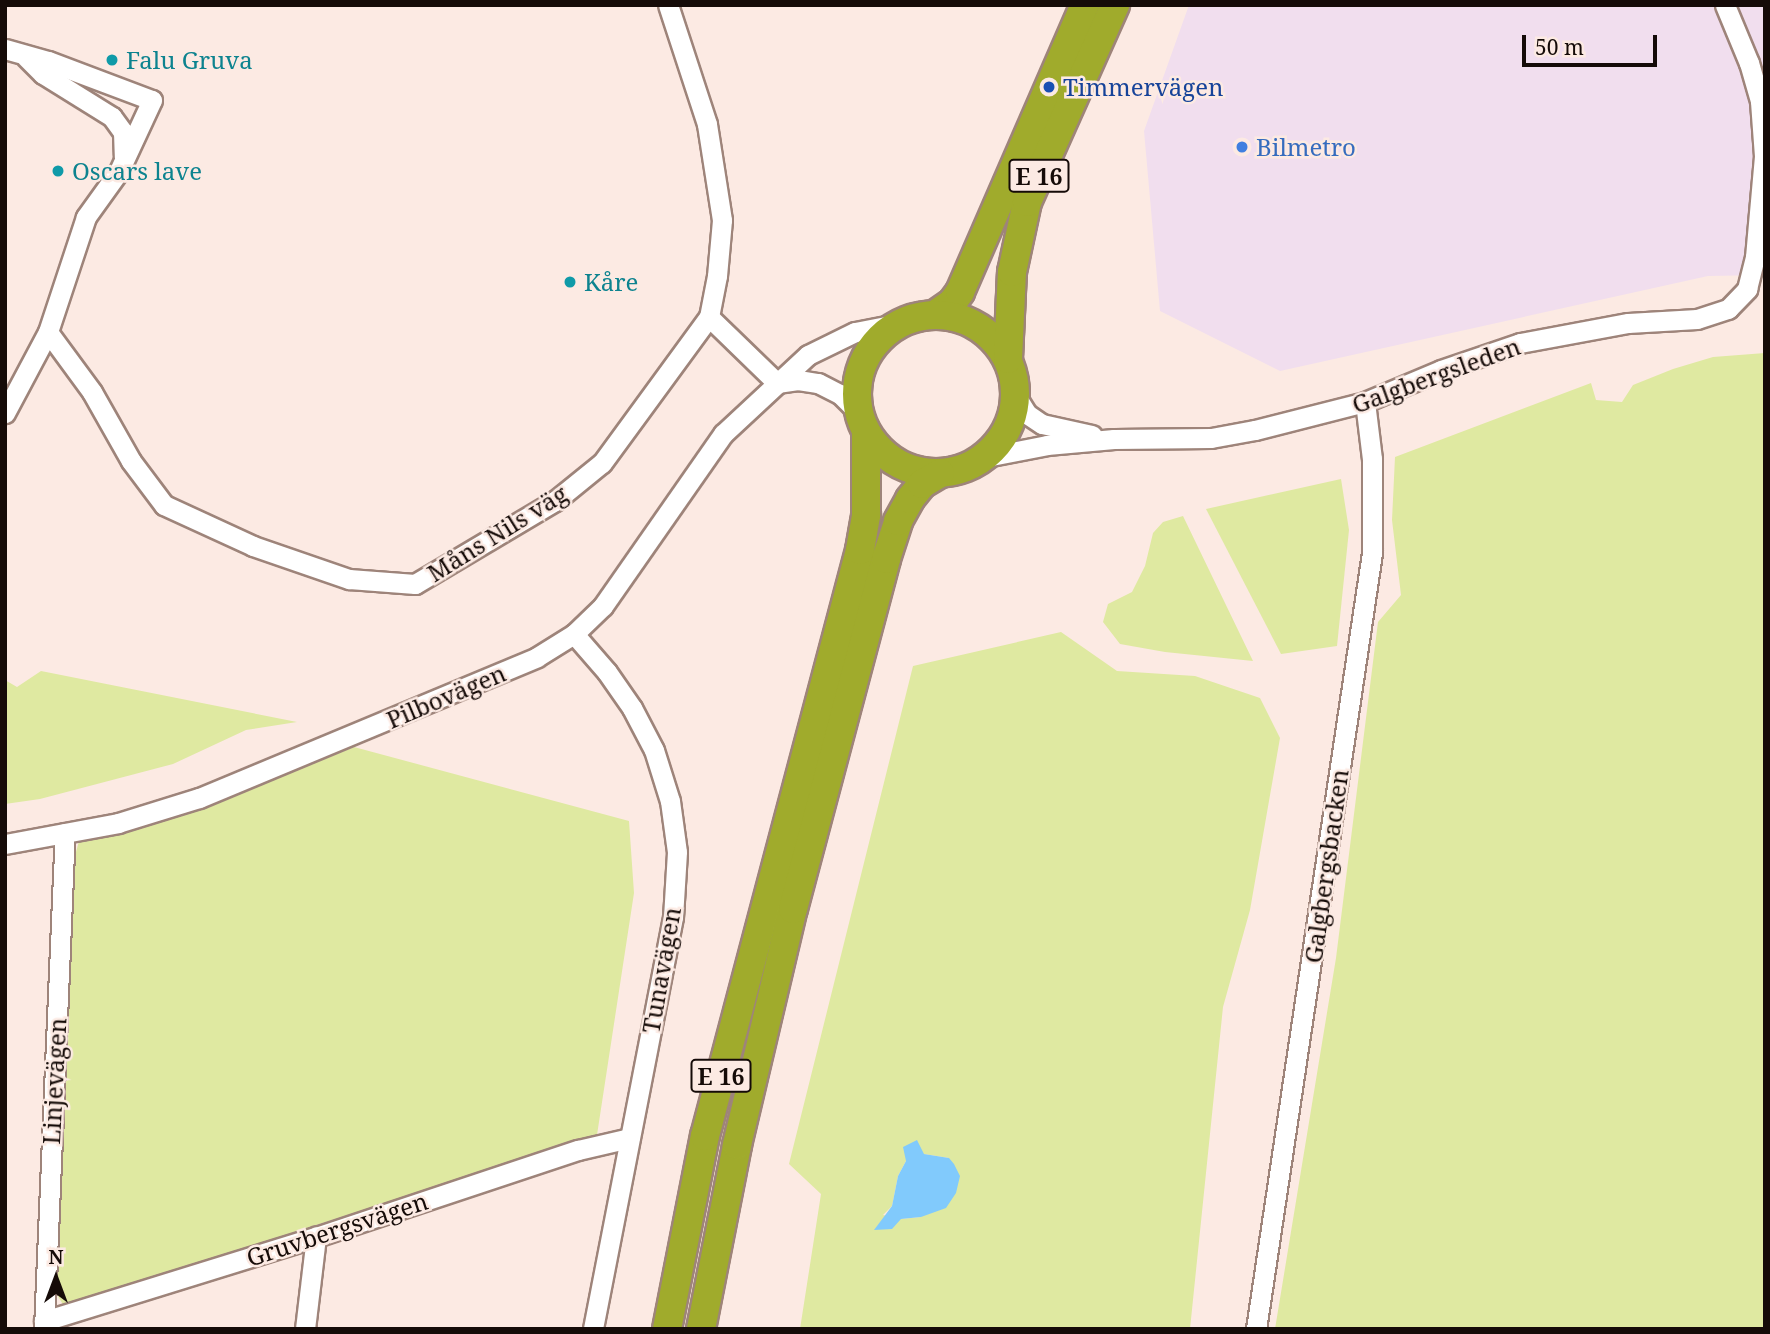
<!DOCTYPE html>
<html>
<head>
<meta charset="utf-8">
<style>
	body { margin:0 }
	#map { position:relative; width:1770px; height:1334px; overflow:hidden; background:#fceae3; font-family:"Noto Serif",serif }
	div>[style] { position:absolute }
	.industrial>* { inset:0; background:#f1deee }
	.green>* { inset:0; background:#dfe9a1 }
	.water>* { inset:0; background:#81cafc }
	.roads { filter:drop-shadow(2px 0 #9e847a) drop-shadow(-2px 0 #9e847a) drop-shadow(0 2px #9e847a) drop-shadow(0 -2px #9e847a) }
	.minor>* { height:19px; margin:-9.5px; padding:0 9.5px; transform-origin:9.5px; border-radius:9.5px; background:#fff }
	.highway>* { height:28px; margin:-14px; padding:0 14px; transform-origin:14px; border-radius:14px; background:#a0ab2c }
	.highway>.ring { margin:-14px; padding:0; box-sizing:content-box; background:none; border:28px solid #a0ab2c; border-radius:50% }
	.dots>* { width:19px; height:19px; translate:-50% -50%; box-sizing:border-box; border:4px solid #fceae3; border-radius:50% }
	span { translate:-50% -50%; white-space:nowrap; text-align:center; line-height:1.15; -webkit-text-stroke:5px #fceae3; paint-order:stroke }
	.shield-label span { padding:2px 5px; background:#fceae3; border:2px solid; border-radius:5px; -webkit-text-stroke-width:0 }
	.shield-label { font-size:23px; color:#150b08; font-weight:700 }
	.culture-label { font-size:24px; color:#0d838f }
	.left { translate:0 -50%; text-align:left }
	.transit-label { font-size:24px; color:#164399 }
	.shop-label { font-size:24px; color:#366cbe }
	.street-label { font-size:24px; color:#150b08 }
	.frame { position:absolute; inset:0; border:7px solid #150b08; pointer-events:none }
	.north { position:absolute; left:21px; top:1243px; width:70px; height:70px; -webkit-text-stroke:5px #fceae3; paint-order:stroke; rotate:0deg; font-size:19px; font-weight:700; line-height:28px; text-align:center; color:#150b08 }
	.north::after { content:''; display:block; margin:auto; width:24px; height:32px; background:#150b08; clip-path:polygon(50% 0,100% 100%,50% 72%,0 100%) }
	.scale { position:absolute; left:1522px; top:35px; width:135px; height:32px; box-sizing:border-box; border:4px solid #150b08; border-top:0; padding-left:9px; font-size:21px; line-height:24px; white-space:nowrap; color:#150b08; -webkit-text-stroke:5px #fceae3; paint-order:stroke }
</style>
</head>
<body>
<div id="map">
	<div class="industrial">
		<i style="clip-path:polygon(1189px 5px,1765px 5px,1765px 275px,1708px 276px,1280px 371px,1160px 311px,1144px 131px)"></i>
	</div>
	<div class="green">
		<i style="clip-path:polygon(1765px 353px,1765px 1329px,1275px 1329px,1336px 958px,1378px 622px,1401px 595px,1392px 520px,1395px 457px,1591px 383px,1596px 400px,1622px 402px,1633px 385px,1673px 369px,1713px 357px)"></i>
		<i style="clip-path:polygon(1341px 479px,1349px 530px,1337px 646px,1281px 654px,1206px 509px)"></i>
		<i style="clip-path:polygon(1183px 516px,1253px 661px,1165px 652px,1120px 644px,1103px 622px,1108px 604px,1132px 592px,1145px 566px,1153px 533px,1163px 522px)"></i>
		<i style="clip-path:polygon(evenodd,1061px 632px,1117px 671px,1195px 676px,1260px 698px,1280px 738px,1250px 910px,1223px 1007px,1190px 1329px,800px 1329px,821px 1194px,789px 1164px,913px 666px,1061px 632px,924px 1154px,949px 1158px,921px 1217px,901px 1219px,883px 1215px,892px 1206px,898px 1176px,906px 1161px,924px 1154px)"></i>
		<i style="clip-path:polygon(41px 671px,297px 722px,246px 730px,173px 764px,40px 799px,5px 804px,5px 680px,17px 687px)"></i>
		<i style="clip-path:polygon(354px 747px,629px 821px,634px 893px,597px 1135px,64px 1306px,54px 1290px,70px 874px,79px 841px,186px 815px)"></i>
	</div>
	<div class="water">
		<i style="clip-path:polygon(917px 1140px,924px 1154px,949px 1158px,954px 1164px,960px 1176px,956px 1193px,946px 1208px,921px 1217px,901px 1219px,892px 1229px,874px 1230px,892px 1206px,898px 1176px,906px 1161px,903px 1147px)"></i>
	</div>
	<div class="roads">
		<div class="minor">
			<i style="left:5px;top:49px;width:45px;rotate:15.6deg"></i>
			<i style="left:48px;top:61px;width:111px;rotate:20.6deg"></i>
			<i style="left:152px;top:100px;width:78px;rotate:114.9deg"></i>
			<i style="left:119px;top:171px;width:57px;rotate:125.7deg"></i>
			<i style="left:86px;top:217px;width:121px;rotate:108.3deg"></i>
			<i style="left:48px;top:332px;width:92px;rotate:118deg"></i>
			<i style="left:26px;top:57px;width:24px;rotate:45deg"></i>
			<i style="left:43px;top:74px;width:81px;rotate:31.9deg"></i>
			<i style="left:112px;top:117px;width:19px;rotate:54deg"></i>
			<i style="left:123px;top:132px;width:25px;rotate:88deg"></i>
			<i style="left:709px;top:317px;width:95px;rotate:44.1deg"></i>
			<i style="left:48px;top:332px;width:74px;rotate:53.7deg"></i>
			<i style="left:92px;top:392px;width:79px;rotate:60.5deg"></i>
			<i style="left:131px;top:461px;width:55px;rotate:53.1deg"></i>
			<i style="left:164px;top:505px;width:98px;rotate:24.7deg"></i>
			<i style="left:253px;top:546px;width:102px;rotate:19deg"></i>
			<i style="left:349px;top:579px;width:66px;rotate:4.3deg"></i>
			<i style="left:415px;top:584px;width:163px;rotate:-30.7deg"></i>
			<i style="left:555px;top:501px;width:60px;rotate:-39deg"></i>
			<i style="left:602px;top:463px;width:181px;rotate:-53.8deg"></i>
			<i style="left:709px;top:317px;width:42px;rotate:-79deg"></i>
			<i style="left:717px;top:276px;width:56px;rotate:-84.9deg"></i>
			<i style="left:722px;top:220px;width:97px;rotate:-98.9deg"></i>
			<i style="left:707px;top:124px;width:125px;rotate:-108.1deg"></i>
			<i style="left:777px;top:383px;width:21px;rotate:-8deg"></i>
			<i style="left:798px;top:380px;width:20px;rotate:9deg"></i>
			<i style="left:818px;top:383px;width:25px;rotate:27deg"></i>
			<i style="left:840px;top:394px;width:27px;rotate:45deg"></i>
			<i style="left:1014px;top:393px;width:25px;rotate:58deg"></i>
			<i style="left:1027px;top:414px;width:18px;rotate:34deg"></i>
			<i style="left:1042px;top:424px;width:51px;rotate:12.4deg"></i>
			<i style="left:986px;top:457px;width:62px;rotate:-11.1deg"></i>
			<i style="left:1047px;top:445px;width:67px;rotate:-5.1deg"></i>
			<i style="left:1114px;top:439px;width:97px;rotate:-0.6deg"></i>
			<i style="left:1211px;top:438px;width:45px;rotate:-10.3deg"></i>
			<i style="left:1255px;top:430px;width:114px;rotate:-14.3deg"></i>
			<i style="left:1365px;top:402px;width:82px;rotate:-22.8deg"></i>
			<i style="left:1441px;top:370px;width:83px;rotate:-18.9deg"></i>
			<i style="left:1520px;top:343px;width:110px;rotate:-10.5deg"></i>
			<i style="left:1628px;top:323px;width:69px;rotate:-3.3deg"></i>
			<i style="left:1697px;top:319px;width:33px;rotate:-18deg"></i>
			<i style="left:1728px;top:309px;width:28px;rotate:-46deg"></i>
			<i style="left:1747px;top:289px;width:33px;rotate:-76deg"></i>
			<i style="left:1755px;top:257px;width:101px;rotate:-84.9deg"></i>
			<i style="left:1764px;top:156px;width:55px;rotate:-94.2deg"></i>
			<i style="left:1760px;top:101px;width:40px;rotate:-106deg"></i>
			<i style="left:1749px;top:63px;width:63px;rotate:-112.5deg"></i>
			<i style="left:574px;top:634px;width:50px;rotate:49deg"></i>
			<i style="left:607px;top:672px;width:44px;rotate:55.2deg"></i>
			<i style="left:632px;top:708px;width:47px;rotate:62.4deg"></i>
			<i style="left:654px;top:750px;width:53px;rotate:72.6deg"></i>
			<i style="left:670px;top:801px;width:51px;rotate:82.2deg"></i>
			<i style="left:677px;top:852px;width:65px;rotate:93.5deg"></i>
			<i style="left:673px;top:917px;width:420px;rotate:101deg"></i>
			<i style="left:5px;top:844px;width:115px;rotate:-10.5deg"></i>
			<i style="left:118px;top:823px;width:85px;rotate:-17.2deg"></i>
			<i style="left:199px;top:798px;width:366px;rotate:-22.6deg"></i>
			<i style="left:537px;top:657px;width:44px;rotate:-31.9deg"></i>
			<i style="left:574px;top:634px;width:40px;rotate:-44deg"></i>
			<i style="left:603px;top:606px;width:210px;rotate:-55.1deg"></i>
			<i style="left:723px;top:434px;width:116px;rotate:-42.9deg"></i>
			<i style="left:808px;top:355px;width:52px;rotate:-26.1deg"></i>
			<i style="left:855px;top:332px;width:47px;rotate:-11.1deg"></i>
			<i style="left:44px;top:1321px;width:285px;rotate:-17.2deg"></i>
			<i style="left:316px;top:1237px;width:276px;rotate:-18.4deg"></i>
			<i style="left:578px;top:1150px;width:53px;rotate:-13deg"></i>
			<i style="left:44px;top:1329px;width:496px;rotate:-87.6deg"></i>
			<i style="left:305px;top:1329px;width:93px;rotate:-83.2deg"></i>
			<i style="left:1256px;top:1329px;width:785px;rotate:-81.5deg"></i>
			<i style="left:1372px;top:553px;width:94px;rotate:-90deg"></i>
			<i style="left:1372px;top:459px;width:57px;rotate:-97deg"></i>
		</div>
		<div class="highway">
			<i style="left:936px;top:314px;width:19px;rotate:-35deg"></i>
			<i style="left:952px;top:303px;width:14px;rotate:-54deg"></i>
			<i style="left:960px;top:292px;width:313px;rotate:-66.5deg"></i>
			<i class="ring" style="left:857px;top:315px;width:130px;height:130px"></i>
			<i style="left:1008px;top:359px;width:87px;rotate:-87.4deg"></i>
			<i style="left:1012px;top:272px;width:72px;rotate:-77.9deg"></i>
			<i style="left:1027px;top:202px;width:216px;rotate:-65.9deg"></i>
			<i style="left:667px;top:1329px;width:197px;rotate:-78.9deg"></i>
			<i style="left:705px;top:1136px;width:606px;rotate:-75.18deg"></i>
			<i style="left:860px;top:550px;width:36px;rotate:-80deg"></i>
			<i style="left:866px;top:515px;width:83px;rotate:-90deg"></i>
			<i style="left:701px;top:1329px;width:187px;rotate:-78.9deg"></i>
			<i style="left:737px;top:1145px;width:243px;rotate:-76.7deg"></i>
			<i style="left:793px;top:909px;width:362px;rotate:-75.1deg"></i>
			<i style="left:886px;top:559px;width:40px;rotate:-72deg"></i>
			<i style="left:898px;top:521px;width:25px;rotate:-61deg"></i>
			<i style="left:910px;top:499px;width:19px;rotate:-51deg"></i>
			<i style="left:922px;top:484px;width:21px;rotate:-31deg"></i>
		</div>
	</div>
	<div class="dots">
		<i style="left:112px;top:60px;background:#0f9aa8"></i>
		<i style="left:1049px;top:87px;background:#1a4fb4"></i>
		<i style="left:1242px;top:147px;background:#3f7fe0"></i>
		<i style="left:58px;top:171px;background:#0f9aa8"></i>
		<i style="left:570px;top:282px;background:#0f9aa8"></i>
	</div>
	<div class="shield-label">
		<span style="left:1039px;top:176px">E 16</span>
		<span style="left:721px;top:1076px">E 16</span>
	</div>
	<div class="culture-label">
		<span class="left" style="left:126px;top:60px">Falu Gruva</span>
		<span class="left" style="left:72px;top:171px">Oscars lave</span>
		<span class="left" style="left:584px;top:282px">Kåre</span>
	</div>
	<div class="transit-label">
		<span class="left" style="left:1063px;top:87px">Timmervägen</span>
	</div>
	<div class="shop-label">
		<span class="left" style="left:1256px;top:147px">Bilmetro</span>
	</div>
	<div class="street-label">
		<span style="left:1436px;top:375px;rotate:-20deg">Galgbergsleden</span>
		<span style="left:497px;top:533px;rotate:-32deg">Måns Nils väg</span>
		<span style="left:446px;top:696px;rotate:-23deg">Pilbovägen</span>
		<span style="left:1326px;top:866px;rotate:-82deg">Galgbergsbacken</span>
		<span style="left:661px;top:970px;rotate:-80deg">Tunavägen</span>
		<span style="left:54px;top:1081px;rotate:-87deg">Linjevägen</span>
		<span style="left:337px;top:1229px;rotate:-18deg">Gruvbergsvägen</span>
	</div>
	<div class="frame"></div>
	<div class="north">N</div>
	<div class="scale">50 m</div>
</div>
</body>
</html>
